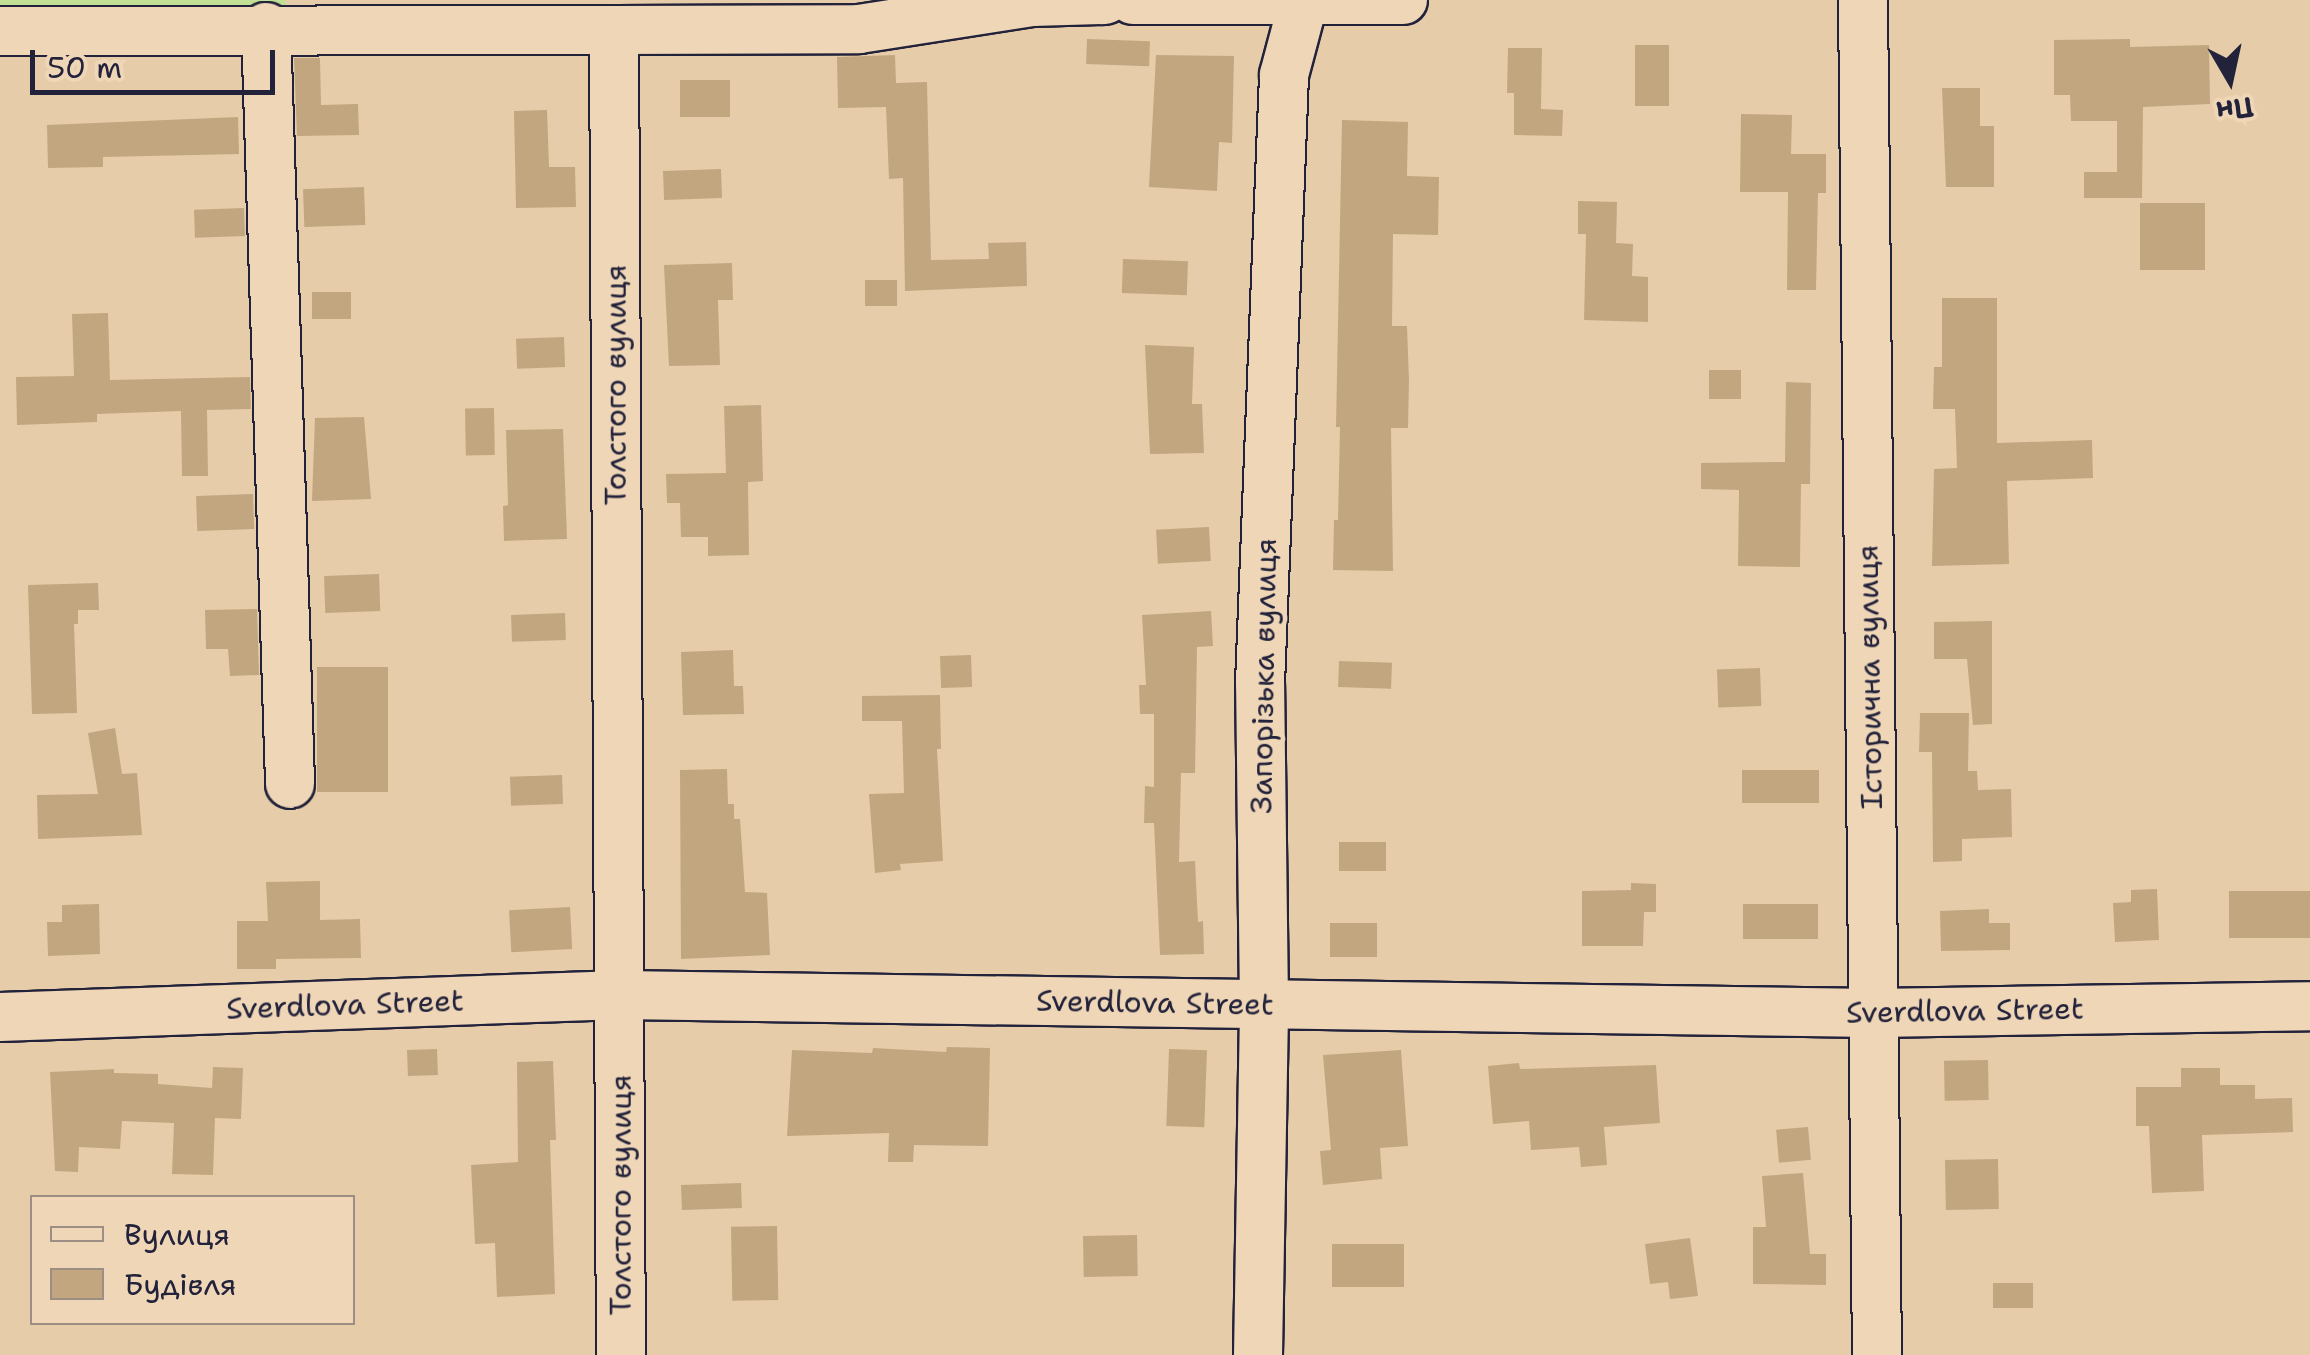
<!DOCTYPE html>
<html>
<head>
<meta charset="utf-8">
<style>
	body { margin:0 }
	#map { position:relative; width:2310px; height:1355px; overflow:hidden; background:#e7cca9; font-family:"Shantell Sans",sans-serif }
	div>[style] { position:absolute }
	.green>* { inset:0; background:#c2df96 }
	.building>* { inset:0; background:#c2a680; transform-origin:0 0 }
	.roads { filter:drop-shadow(2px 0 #22223b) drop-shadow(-2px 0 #22223b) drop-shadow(0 2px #22223b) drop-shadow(0 -2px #22223b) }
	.minor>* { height:48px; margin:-24px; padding:0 24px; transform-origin:24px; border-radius:24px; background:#efd6b7 }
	span { translate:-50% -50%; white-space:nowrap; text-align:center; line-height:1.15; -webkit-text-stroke:9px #efd6b7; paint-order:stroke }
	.street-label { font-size:30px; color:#22223b }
	.legend { position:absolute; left:30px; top:1195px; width:325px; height:130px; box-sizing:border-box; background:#efd6b7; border:2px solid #9d8e85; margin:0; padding:12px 18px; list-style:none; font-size:30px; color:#22223b }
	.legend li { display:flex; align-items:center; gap:20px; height:50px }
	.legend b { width:50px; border:2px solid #9d8e85 }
	.north { position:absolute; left:2180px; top:30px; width:100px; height:100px; -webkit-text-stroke:8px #efd6b7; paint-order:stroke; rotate:171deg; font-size:28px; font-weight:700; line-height:40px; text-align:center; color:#22223b }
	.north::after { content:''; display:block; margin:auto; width:35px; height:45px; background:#22223b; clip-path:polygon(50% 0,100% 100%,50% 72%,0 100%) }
	.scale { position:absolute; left:30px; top:50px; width:245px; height:45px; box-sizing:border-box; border:5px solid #22223b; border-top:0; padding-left:12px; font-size:30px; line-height:35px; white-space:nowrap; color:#22223b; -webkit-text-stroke:8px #efd6b7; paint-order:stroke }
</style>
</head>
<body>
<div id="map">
	<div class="green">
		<i style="clip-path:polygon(0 0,286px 0,286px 7px,0 9px)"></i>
	</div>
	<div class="building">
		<i style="left:1087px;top:39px;width:63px;height:25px;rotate:2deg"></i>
		<i style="clip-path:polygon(2130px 39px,2130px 47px,2209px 45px,2210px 104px,2143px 107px,2142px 198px,2084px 198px,2084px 172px,2117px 172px,2117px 121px,2071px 121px,2070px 95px,2054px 95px,2054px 40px)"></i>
		<i style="left:1635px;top:45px;width:34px;height:61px"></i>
		<i style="clip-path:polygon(1508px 48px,1542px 48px,1541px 109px,1563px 110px,1562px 136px,1514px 135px,1514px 93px,1507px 93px)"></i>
		<i style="clip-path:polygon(895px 55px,896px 83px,927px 82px,931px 260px,989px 259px,988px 243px,1026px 242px,1027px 286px,905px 291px,903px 178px,889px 179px,886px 107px,838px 108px,837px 57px)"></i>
		<i style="clip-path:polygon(1156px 55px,1234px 56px,1232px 143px,1219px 142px,1217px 191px,1149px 187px)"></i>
		<i style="clip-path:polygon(294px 58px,320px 58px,321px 105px,358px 104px,359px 135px,297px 136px)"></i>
		<i style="left:730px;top:80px;width:37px;height:50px;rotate:90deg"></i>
		<i style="clip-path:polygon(1942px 88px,1980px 88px,1980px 126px,1994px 126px,1994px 187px,1946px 187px)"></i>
		<i style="clip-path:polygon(547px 110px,549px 167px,575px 167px,576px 207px,516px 208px,514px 111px)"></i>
		<i style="clip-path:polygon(1741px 114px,1792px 115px,1791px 154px,1826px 154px,1826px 193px,1818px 193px,1816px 290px,1787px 290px,1788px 192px,1740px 192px)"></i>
		<i style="clip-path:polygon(238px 117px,239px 154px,103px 157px,103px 167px,48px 168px,47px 125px)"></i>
		<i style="clip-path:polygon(1342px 120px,1408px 122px,1407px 176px,1439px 177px,1438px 235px,1393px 234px,1392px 326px,1407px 326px,1409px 381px,1408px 428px,1391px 428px,1393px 571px,1333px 570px,1334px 520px,1338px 520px,1340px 427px,1336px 427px)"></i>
		<i style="left:721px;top:169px;width:29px;height:58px;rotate:88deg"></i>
		<i style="left:364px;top:187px;width:38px;height:61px;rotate:88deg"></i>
		<i style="clip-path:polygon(1578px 201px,1617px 202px,1616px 243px,1633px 244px,1632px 276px,1648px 277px,1648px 322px,1584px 320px,1586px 234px,1578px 234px)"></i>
		<i style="left:2205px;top:203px;width:67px;height:65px;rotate:90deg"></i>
		<i style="left:244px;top:208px;width:28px;height:50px;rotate:88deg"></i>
		<i style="left:1123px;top:259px;width:65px;height:34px;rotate:2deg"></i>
		<i style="clip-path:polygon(732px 263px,733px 300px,718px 300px,720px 365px,669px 366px,664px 265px)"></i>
		<i style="left:865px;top:280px;width:32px;height:26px"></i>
		<i style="left:351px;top:292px;width:27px;height:39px;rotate:90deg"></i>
		<i style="clip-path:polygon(1942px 298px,1997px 298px,1997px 443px,2092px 440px,2093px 478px,2007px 481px,2009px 564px,1932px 566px,1934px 469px,1957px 468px,1955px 409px,1933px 409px,1934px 367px,1942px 367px)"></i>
		<i style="clip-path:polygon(108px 313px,110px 380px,250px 377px,251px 409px,207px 410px,208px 476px,182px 476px,181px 411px,97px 414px,97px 422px,17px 425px,16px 377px,74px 376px,72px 314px)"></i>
		<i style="left:564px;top:337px;width:30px;height:48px;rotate:88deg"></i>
		<i style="clip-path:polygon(1145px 345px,1194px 347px,1192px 404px,1202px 404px,1204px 453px,1150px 454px)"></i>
		<i style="left:1709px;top:370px;width:32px;height:29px"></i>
		<i style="clip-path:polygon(1786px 382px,1811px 383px,1810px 484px,1801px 484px,1800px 567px,1738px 566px,1739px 490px,1701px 489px,1701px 463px,1785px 462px)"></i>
		<i style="clip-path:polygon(761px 405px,763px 481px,748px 482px,749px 555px,708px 556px,708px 537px,681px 537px,680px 503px,667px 503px,666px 474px,726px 473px,724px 406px)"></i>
		<i style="left:494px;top:408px;width:47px;height:29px;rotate:89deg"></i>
		<i style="clip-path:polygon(364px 417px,371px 499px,312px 501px,315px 418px)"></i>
		<i style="clip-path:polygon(563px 429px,567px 539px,504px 541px,503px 506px,508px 505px,506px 430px)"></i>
		<i style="left:253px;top:494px;width:35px;height:57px;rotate:88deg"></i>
		<i style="left:1209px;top:527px;width:34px;height:53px;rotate:87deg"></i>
		<i style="left:379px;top:574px;width:37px;height:55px;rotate:88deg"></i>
		<i style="clip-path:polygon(98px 583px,99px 610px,78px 610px,78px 624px,74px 624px,77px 713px,32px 714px,28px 585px)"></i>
		<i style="clip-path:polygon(257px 609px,259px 675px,230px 676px,228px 649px,206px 649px,205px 610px)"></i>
		<i style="clip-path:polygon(1211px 611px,1213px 646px,1197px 647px,1195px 773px,1181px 773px,1179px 862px,1195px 861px,1198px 922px,1203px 921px,1204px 954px,1160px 955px,1154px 823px,1144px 823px,1145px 786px,1154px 787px,1154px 714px,1140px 714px,1139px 685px,1146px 685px,1142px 615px)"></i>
		<i style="left:565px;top:613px;width:27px;height:54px;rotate:88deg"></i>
		<i style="clip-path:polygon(1992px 621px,1992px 724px,1973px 725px,1967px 659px,1934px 659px,1934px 622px)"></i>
		<i style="clip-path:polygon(733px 650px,734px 686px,743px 686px,744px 714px,683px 715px,681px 652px)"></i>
		<i style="left:971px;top:655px;width:32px;height:31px;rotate:88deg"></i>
		<i style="left:1339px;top:661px;width:53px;height:26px;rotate:2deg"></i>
		<i style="left:388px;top:667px;width:125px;height:71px;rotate:90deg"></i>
		<i style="left:1760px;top:668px;width:38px;height:43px;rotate:88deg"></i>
		<i style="clip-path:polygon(940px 695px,941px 749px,937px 749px,943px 861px,900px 864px,901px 870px,875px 873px,869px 794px,904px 793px,902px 721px,862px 721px,862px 696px)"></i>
		<i style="clip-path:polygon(1920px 713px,1969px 713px,1968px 771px,1977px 771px,1978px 790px,2011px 789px,2012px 837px,1962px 839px,1962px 861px,1933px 862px,1932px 752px,1919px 752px)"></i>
		<i style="clip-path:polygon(115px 728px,122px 774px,137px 773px,142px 835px,38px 839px,37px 795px,98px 794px,88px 733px)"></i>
		<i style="clip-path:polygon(727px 769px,728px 804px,734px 804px,734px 819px,740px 819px,745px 892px,767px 893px,770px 955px,681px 959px,680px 770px)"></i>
		<i style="left:1742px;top:770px;width:77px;height:33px"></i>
		<i style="left:562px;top:775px;width:29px;height:52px;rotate:88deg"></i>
		<i style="left:1339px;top:842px;width:47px;height:29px"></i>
		<i style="clip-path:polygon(320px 881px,320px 920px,360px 919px,361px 958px,276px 959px,276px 969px,237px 969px,237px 921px,268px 921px,266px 882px)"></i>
		<i style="clip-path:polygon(1631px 883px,1656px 884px,1656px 912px,1644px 912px,1643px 946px,1582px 946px,1582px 891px,1631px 890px)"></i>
		<i style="clip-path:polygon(2157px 889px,2159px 940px,2115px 942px,2113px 903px,2131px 902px,2131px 890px)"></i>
		<i style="left:2310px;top:891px;width:47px;height:81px;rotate:90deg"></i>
		<i style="clip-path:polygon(99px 904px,100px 954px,48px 956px,47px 922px,62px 922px,62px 905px)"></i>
		<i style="left:1743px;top:904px;width:75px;height:35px"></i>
		<i style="left:570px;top:907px;width:42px;height:61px;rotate:87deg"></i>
		<i style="clip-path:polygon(1989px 909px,1989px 923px,2010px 923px,2010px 950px,1941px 951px,1940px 911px)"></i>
		<i style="left:1330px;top:923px;width:47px;height:34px"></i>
		<i style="clip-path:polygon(947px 1047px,990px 1048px,988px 1146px,914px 1145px,913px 1162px,888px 1162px,889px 1133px,787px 1136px,792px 1050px,872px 1053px,873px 1048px,946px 1052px)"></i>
		<i style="left:437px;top:1049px;width:26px;height:30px;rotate:88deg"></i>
		<i style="left:1169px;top:1049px;width:38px;height:77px;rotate:2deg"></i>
		<i style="clip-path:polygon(1401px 1050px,1408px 1146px,1380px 1148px,1382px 1179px,1323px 1185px,1320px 1151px,1331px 1150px,1323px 1055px)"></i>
		<i style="left:1988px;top:1060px;width:40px;height:44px;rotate:89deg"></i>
		<i style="clip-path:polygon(553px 1061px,556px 1140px,550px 1140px,555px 1294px,497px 1297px,495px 1243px,475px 1244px,471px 1165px,518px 1162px,517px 1062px)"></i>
		<i style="clip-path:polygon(1519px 1063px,1520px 1069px,1656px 1065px,1660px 1123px,1604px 1127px,1607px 1165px,1581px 1167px,1579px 1147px,1531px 1150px,1529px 1121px,1493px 1124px,1488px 1066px)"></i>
		<i style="clip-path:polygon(213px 1067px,243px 1068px,241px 1119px,215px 1118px,213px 1175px,172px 1174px,174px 1123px,122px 1121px,120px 1149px,79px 1147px,78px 1172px,55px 1171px,50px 1072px,114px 1069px,114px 1073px,158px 1074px,158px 1084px,212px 1088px)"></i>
		<i style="clip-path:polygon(2181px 1068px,2220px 1068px,2220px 1085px,2255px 1085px,2255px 1099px,2292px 1098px,2293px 1132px,2202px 1135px,2204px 1191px,2152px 1193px,2149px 1126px,2136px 1126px,2136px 1087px,2181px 1087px)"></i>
		<i style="left:1808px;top:1127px;width:33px;height:32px;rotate:85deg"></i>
		<i style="left:1998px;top:1159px;width:50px;height:53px;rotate:89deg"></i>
		<i style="clip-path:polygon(1803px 1173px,1810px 1254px,1826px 1254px,1826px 1285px,1753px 1284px,1753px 1227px,1766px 1227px,1762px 1176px)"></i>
		<i style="left:741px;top:1183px;width:25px;height:60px;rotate:88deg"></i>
		<i style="left:777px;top:1226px;width:74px;height:46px;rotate:89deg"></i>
		<i style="left:1137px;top:1235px;width:41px;height:54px;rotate:89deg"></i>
		<i style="clip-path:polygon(1690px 1238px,1698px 1296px,1670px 1299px,1668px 1282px,1650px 1284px,1645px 1244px)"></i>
		<i style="left:1332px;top:1244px;width:72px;height:43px"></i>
		<i style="left:1993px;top:1283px;width:40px;height:25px"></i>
	</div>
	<div class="roads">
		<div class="minor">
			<i style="left:1133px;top:0;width:270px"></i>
			<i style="left:1863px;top:0;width:1355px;rotate:89.41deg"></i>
			<i style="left:266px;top:27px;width:757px;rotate:88.18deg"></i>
			<i style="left:614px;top:30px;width:245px;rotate:-0.2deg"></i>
			<i style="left:859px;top:29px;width:175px;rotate:-8.9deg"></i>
			<i style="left:1032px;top:2px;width:73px;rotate:-1.6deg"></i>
			<i style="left:0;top:31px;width:614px;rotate:-0.09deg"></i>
			<i style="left:614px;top:30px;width:1325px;rotate:89.7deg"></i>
			<i style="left:0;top:1017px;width:621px;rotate:-2.03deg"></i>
			<i style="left:621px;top:995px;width:1253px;rotate:0.82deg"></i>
			<i style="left:1874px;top:1013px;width:436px;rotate:-0.9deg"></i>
			<i style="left:1258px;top:1355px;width:351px;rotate:-89deg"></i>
			<i style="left:1264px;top:1004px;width:320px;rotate:-90.7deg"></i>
			<i style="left:1260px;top:684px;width:609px;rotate:-87.74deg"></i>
			<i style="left:1284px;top:75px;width:78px;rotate:-75.1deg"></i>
		</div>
	</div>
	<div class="street-label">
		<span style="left:616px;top:385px;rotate:-90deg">Толстого вулиця</span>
		<span style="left:1264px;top:676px;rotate:-89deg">Запорізька вулиця</span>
		<span style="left:1870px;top:677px;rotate:-91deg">Історична вулиця</span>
		<span style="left:1155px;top:1003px;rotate:1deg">Sverdlova Street</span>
		<span style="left:345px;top:1005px;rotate:-2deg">Sverdlova Street</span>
		<span style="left:1965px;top:1011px;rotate:-1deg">Sverdlova Street</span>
		<span style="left:621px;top:1195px;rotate:-90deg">Толстого вулиця</span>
	</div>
	<ul class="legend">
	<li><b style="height:12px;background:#efd6b7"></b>Вулиця</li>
	<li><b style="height:28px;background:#c2a680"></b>Будівля</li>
	</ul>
	<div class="north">Пн</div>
	<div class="scale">50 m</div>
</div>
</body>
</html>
